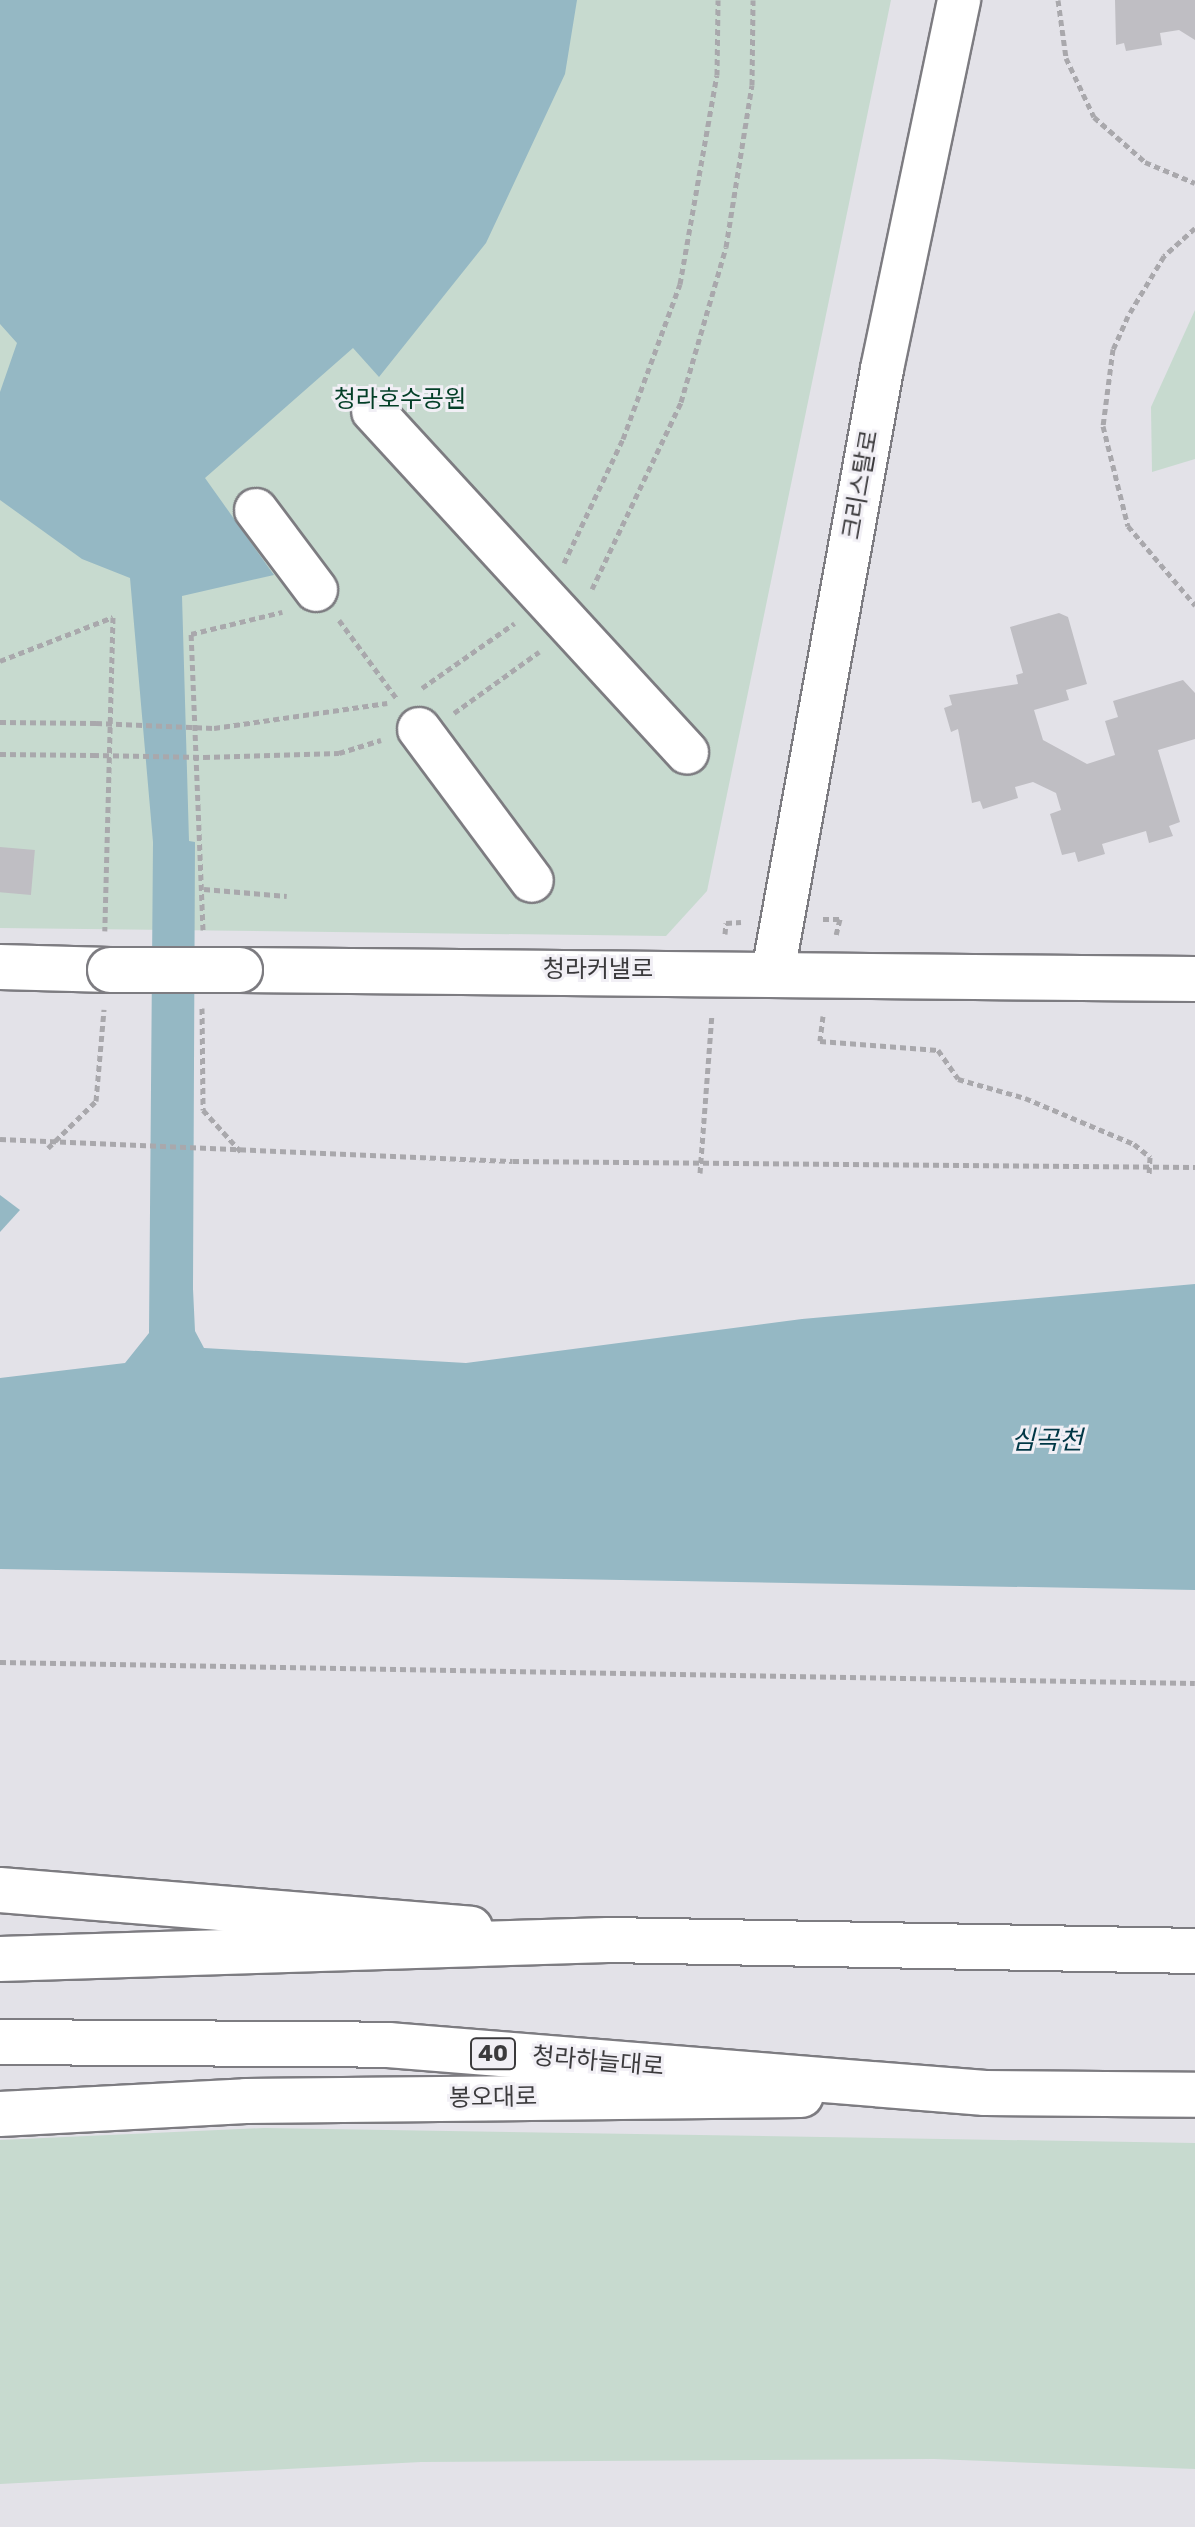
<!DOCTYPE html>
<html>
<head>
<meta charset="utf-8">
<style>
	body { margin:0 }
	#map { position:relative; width:1195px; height:2527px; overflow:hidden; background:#e3e2e8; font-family:Rubik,"Noto Sans KR",sans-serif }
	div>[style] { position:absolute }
	.green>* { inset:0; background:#c7dacf }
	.water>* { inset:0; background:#95b8c4 }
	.building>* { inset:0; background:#bfbec3; transform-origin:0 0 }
	.path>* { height:5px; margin-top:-2.5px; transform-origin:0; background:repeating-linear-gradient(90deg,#a9a8ac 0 6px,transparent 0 10px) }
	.roads { filter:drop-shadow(2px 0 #7d7c81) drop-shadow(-2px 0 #7d7c81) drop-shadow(0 2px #7d7c81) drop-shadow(0 -2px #7d7c81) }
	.street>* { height:42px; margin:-21px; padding:0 21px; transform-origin:21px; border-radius:21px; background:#fff }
	.secondary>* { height:44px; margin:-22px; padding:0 22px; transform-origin:22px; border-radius:22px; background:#fff }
	.highway>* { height:44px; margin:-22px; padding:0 22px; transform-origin:22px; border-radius:22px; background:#fff }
	.path-bridge>* { height:5px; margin-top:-2.5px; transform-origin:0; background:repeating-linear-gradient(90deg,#a9a8ac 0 6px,transparent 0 10px) }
	.bridges { filter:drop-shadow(2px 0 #7d7c81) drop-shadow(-2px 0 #7d7c81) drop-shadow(0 2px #7d7c81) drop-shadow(0 -2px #7d7c81) }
	.secondary-bridge>* { height:44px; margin:-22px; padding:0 22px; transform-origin:22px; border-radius:22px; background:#fff }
	span { translate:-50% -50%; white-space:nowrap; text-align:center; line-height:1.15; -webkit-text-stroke:6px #f1eff5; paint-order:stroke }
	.shield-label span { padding:2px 6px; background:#f1eff5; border:2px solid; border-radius:6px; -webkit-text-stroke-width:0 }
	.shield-label { font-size:22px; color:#3b3a3c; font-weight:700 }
	.park-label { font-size:24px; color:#033f27 }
	.street-label { font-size:24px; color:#3b3a3c }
	.water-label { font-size:26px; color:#003745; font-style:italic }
</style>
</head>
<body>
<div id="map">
	<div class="green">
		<i style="clip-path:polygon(0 0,891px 0,707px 891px,666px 936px,0 928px)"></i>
		<i style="clip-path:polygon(1195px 310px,1195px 459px,1152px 472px,1151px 407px)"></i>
		<i style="clip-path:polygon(264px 2128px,1195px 2143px,1195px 2469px,934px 2459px,421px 2462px,0 2484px,0 2140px)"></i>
	</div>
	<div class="water">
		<i style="clip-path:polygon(0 0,577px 0,565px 74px,486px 243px,379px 377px,353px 348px,205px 478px,274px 575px,182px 596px,189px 841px,195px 842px,193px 1289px,195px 1331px,204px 1348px,466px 1363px,802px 1319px,1195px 1284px,1195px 1590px,0 1569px,0 1378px,125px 1363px,149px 1333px,153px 842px,130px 578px,82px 559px,0 500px,0 392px,17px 343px,0 324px)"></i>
		<i style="clip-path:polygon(0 1195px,20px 1210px,0 1232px)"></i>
	</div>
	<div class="building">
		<i style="clip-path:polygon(1115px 0,1195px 0,1195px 40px,1179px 30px,1160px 33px,1162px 45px,1126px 51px,1124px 43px,1116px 45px)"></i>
		<i style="clip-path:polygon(1059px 613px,1068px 617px,1087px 684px,1066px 690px,1069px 700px,1034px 710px,1043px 740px,1087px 764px,1115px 755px,1105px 721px,1118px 717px,1113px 701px,1183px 680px,1195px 693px,1195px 739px,1158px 750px,1180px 822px,1169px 826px,1173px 836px,1149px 843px,1146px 831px,1102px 844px,1105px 854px,1078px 862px,1075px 852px,1062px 855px,1050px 814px,1061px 810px,1056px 793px,1033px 782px,1015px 787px,1018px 798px,983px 809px,980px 801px,972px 803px,958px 729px,951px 732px,944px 708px,952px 705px,949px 695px,1018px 684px,1016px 675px,1023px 673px,1010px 627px)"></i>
		<i style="left:0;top:847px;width:35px;height:45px;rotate:5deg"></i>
	</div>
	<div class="path">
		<i style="left:1058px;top:0;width:59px;rotate:82.1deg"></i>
		<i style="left:1066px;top:58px;width:65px;rotate:64.6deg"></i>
		<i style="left:1094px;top:117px;width:68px;rotate:41.4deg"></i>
		<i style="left:1145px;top:162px;width:54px;rotate:22.8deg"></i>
		<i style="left:1195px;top:228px;width:42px;rotate:137.9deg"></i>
		<i style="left:1164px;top:256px;width:70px;rotate:121deg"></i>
		<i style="left:1128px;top:316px;width:36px;rotate:114deg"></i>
		<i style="left:1113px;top:349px;width:78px;rotate:97.4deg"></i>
		<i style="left:1103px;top:426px;width:103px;rotate:76deg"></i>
		<i style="left:1128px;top:526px;width:104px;rotate:49.7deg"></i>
		<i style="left:564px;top:563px;width:137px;rotate:-64.6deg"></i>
		<i style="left:623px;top:439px;width:165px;rotate:-69.8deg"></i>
		<i style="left:680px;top:284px;width:212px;rotate:-80deg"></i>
		<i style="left:717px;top:75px;width:75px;rotate:-89.2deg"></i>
		<i style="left:592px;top:589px;width:207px;rotate:-64.5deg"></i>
		<i style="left:681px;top:402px;width:161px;rotate:-73.8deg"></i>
		<i style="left:726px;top:247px;width:164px;rotate:-80.9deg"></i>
		<i style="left:752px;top:85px;width:85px;rotate:-89.3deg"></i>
		<i style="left:339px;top:620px;width:98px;rotate:53.7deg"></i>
		<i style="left:0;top:661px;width:121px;rotate:-21.3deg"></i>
		<i style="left:113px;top:617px;width:314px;rotate:91.5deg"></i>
		<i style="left:422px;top:688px;width:113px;rotate:-35deg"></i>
		<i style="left:454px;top:713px;width:105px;rotate:-35.7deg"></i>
		<i style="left:0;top:722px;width:96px;rotate:0.6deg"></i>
		<i style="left:214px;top:728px;width:175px;rotate:-8.2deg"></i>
		<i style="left:0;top:754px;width:93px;rotate:0.6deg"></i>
		<i style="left:204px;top:757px;width:135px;rotate:-1.7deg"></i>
		<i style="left:339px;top:753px;width:44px;rotate:-17.2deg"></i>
		<i style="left:204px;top:889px;width:83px;rotate:4.8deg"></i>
		<i style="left:823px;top:919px;width:17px"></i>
		<i style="left:840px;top:919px;width:16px;rotate:104deg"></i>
		<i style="left:203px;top:930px;width:296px;rotate:-92.3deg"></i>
		<i style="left:191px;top:634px;width:94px;rotate:-13.6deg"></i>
		<i style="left:725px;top:934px;width:11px;rotate:-85deg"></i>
		<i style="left:726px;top:923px;width:15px;rotate:-4deg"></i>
		<i style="left:202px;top:1008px;width:102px;rotate:89.4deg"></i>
		<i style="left:203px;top:1110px;width:59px;rotate:47.7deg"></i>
		<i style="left:823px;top:1016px;width:25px;rotate:97deg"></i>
		<i style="left:820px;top:1041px;width:118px;rotate:4.4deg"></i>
		<i style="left:938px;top:1050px;width:35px;rotate:55deg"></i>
		<i style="left:958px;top:1079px;width:70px;rotate:15.8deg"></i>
		<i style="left:1025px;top:1098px;width:118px;rotate:22.9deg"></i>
		<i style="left:1134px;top:1144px;width:21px;rotate:39deg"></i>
		<i style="left:1150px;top:1157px;width:19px;rotate:93deg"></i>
		<i style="left:0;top:1139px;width:513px;rotate:2.46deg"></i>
		<i style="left:513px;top:1161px;width:682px;rotate:0.5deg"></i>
		<i style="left:48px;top:1148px;width:67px;rotate:-44.4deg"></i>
		<i style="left:96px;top:1101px;width:92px;rotate:-85deg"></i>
		<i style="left:700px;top:1173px;width:158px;rotate:-85.7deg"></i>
		<i style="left:0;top:1662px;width:1195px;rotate:1.01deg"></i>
	</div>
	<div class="roads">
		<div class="street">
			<i style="left:373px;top:411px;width:464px;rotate:47.4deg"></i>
			<i style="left:256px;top:510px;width:100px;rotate:53.1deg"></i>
			<i style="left:419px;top:729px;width:189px;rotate:53.4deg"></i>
			<i style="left:773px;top:972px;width:613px;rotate:-79.75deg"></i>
			<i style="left:882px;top:369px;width:377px;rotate:-78.2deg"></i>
		</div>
		<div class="secondary">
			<i style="left:0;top:967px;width:110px;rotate:1.6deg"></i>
			<i style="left:240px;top:970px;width:955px;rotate:0.54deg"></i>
			<i style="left:0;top:1890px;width:472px;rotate:4.7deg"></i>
			<i style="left:0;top:2114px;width:246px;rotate:-3deg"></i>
			<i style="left:246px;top:2101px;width:555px;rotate:-0.62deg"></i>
		</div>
		<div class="highway">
			<i style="left:0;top:1959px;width:608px;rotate:-1.79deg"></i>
			<i style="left:608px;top:1940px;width:587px;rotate:1.07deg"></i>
			<i style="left:0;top:2042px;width:388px;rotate:0.4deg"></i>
			<i style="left:388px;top:2045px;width:599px;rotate:4.6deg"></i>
			<i style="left:985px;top:2093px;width:210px;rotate:0.5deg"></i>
		</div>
	</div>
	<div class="path-bridge">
		<i style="left:96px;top:723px;width:118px;rotate:2.4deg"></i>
		<i style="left:93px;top:755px;width:111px;rotate:1deg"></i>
	</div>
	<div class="bridges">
		<div class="secondary-bridge">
			<i style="left:110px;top:970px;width:130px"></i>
		</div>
	</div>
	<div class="shield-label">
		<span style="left:493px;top:2054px">40</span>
	</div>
	<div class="park-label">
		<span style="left:400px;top:400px">청라호수공원</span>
	</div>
	<div class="street-label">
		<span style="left:861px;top:485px;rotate:-80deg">크리스탈로</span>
		<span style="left:598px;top:970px">청라커낼로</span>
		<span style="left:598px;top:2062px;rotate:5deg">청라하늘대로</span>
		<span style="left:493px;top:2098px;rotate:-1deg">봉오대로</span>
	</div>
	<div class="water-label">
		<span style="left:1047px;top:1441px">심곡천</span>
	</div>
</div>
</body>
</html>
